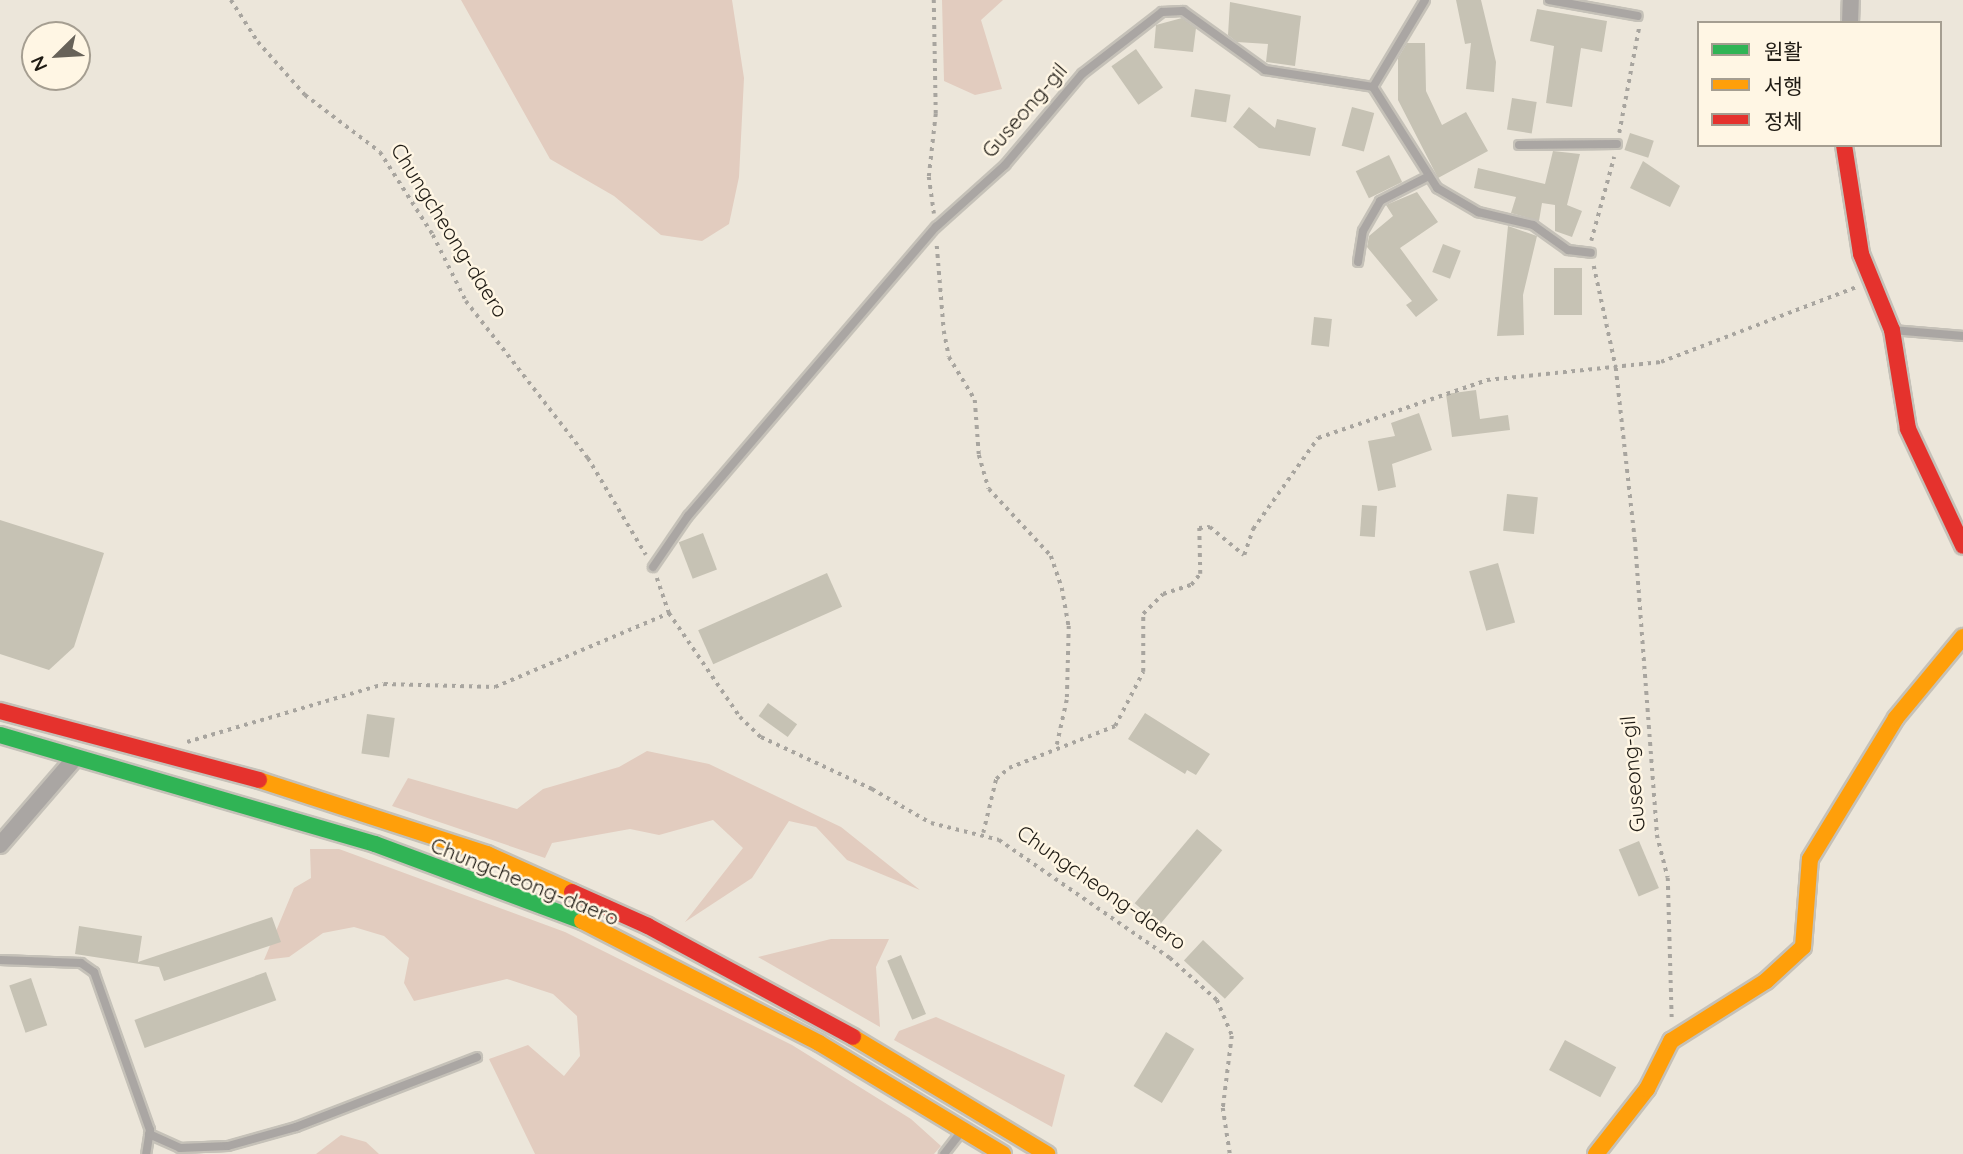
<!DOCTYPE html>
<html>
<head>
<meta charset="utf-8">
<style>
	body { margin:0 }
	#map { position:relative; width:1963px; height:1154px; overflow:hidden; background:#ece6da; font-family:Quicksand,"Noto Sans KR",sans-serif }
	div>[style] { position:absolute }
	.green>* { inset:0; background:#e2ccbf }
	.building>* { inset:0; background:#c6c2b4; transform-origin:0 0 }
	.path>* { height:3.5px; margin-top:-1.75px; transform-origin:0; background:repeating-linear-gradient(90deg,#a8a59f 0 3.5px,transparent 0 8.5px) }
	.roads { filter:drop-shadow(2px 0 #c5c1b8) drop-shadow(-2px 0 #c5c1b8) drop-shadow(0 2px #c5c1b8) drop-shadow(0 -2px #c5c1b8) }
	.lane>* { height:8px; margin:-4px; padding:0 4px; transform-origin:4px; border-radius:4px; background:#aaa6a3 }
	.street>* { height:16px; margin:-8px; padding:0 8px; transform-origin:8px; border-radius:8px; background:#aaa6a3 }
	.fast>* { height:16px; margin:-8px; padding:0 8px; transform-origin:8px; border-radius:8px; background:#30b455 }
	.slow>* { height:16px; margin:-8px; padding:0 8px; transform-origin:8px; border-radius:8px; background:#ff9f0a }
	.jam>* { height:16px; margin:-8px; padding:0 8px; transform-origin:8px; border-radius:8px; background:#e5322d }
	span { translate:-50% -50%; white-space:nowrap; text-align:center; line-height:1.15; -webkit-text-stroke:5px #fff6e4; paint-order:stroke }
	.street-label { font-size:21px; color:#1f1b14 }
	.legend { position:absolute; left:1697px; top:21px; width:245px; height:126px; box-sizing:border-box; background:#fff6e4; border:2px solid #a59e91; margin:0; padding:9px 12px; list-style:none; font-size:21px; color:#1f1b14 }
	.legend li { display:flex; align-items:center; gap:14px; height:35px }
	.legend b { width:35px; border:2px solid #a59e91 }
	.north { position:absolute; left:21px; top:21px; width:70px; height:70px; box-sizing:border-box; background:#fff6e4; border:2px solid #a59e91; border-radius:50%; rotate:246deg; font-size:19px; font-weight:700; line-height:28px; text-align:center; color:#1f1b14 }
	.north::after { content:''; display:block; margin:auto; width:24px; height:32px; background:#676259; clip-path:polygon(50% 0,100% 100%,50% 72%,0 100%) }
</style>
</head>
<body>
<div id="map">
	<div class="green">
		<i style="clip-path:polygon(461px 0,732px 0,744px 78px,739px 177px,729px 224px,702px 241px,661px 235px,614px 196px,550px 159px)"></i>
		<i style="clip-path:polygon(942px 0,1003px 0,981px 20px,1002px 89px,975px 95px,944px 81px)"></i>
		<i style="clip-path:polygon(647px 751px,709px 764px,841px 827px,920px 890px,847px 860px,816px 827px,789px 821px,752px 878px,685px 922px,743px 848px,713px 820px,659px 835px,630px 829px,552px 843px,545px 858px,392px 806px,408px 778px,517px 809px,543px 789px,619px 767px)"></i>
		<i style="clip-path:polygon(310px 849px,339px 849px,565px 932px,792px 1045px,911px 1119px,941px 1146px,934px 1154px,535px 1154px,489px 1059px,528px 1045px,564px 1076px,580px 1056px,577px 1016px,553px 994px,507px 979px,414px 1001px,404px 983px,409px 958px,384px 936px,354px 927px,323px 933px,289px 957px,264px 960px,294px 888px,311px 878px)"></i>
		<i style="clip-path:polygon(831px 939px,889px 939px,876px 967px,880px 1027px,758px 957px)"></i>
		<i style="clip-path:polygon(936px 1017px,1065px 1075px,1052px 1127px,894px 1040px,899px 1031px)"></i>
		<i style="clip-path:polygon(341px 1135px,366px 1142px,379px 1154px,316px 1154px)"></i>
	</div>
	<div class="building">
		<i style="clip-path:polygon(1456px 0,1481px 0,1496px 62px,1494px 92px,1466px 89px,1471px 43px,1465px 44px)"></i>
		<i style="clip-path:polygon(1230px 2px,1301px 16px,1295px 66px,1266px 62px,1268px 44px,1237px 42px,1228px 35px)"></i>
		<i style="clip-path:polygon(1537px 9px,1607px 21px,1602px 52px,1581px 48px,1572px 107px,1546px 103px,1554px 46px,1530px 41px)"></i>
		<i style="clip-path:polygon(1182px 18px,1196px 28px,1193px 52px,1154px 48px,1156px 25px)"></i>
		<i style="clip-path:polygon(1407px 43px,1425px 43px,1426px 91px,1442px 125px,1466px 112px,1488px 151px,1438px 178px,1398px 100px,1398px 58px)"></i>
		<i style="left:1136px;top:49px;width:47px;height:30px;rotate:55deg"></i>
		<i style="left:1195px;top:89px;width:36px;height:28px;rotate:9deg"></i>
		<i style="left:1512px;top:98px;width:25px;height:32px;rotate:9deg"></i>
		<i style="clip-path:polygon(1249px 107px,1275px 128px,1277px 119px,1316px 128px,1310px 156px,1259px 148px,1233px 127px)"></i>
		<i style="left:1352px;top:107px;width:23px;height:40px;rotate:15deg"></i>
		<i style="left:1630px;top:133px;width:25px;height:18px;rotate:18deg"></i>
		<i style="clip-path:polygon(1553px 151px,1580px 154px,1567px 205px,1582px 211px,1572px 237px,1555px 231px,1555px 205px,1542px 203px,1539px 221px,1511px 213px,1516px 197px,1474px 188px,1478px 168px,1545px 184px)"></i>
		<i style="left:1389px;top:155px;width:30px;height:37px;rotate:64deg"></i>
		<i style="clip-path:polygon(1643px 161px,1680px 186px,1670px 207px,1630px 188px)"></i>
		<i style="clip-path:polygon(1417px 192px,1438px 222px,1400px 248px,1438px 300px,1416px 317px,1406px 305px,1412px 301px,1367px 247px,1369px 236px,1393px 216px,1386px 205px)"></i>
		<i style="clip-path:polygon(1508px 226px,1537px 236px,1523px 295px,1524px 335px,1497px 336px)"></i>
		<i style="left:1443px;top:244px;width:19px;height:30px;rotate:21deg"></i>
		<i style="left:1554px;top:268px;width:28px;height:47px"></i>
		<i style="left:1314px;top:317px;width:18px;height:28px;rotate:6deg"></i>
		<i style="clip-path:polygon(1476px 390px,1480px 419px,1508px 415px,1510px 430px,1452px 437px,1446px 394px)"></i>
		<i style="clip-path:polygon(1419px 413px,1432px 450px,1392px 464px,1396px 487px,1378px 491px,1368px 441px,1395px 436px,1391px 423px)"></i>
		<i style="left:1507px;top:494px;width:31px;height:37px;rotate:6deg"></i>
		<i style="left:1362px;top:505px;width:15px;height:31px;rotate:4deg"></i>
		<i style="clip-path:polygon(0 520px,104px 553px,74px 647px,49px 670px,0 654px)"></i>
		<i style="left:703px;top:533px;width:39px;height:26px;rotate:69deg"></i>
		<i style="left:1498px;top:563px;width:62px;height:30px;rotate:74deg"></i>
		<i style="left:827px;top:573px;width:37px;height:141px;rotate:66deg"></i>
		<i style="left:768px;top:703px;width:36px;height:16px;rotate:36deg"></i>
		<i style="clip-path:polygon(1145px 713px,1210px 754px,1196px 775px,1187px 770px,1185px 774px,1128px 739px)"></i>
		<i style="left:367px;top:714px;width:28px;height:40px;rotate:8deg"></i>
		<i style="left:1197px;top:829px;width:33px;height:97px;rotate:40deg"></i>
		<i style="left:1639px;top:841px;width:51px;height:22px;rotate:67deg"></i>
		<i style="clip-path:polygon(272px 917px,281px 942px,164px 981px,159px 967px,75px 954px,79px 926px,142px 936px,138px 962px)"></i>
		<i style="left:1203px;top:940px;width:56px;height:28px;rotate:43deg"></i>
		<i style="left:901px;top:955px;width:64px;height:15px;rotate:67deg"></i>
		<i style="left:266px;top:972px;width:30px;height:140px;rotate:70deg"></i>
		<i style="left:31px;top:978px;width:50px;height:23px;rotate:71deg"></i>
		<i style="left:1166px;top:1032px;width:33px;height:63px;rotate:31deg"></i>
		<i style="left:1565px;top:1040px;width:58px;height:34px;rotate:28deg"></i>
	</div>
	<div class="path">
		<i style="left:231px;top:0;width:50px;rotate:57.3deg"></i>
		<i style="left:258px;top:42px;width:71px;rotate:48.4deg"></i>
		<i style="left:305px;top:95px;width:94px;rotate:37.2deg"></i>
		<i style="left:380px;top:152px;width:98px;rotate:57.4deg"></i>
		<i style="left:433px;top:235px;width:74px;rotate:63.4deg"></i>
		<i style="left:466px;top:301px;width:199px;rotate:52.2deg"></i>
		<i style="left:588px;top:458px;width:113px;rotate:59.1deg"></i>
		<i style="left:934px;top:0;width:114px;rotate:89deg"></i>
		<i style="left:936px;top:114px;width:63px;rotate:96.3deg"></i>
		<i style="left:929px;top:177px;width:37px;rotate:82deg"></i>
		<i style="left:1619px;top:133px;width:108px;rotate:-79.3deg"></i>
		<i style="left:1591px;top:241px;width:87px;rotate:-74.7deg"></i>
		<i style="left:937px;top:246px;width:85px;rotate:85.3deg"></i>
		<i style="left:944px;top:331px;width:26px;rotate:79deg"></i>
		<i style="left:949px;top:357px;width:50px;rotate:58.8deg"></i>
		<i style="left:975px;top:400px;width:55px;rotate:85.8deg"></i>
		<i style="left:979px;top:455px;width:35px;rotate:74deg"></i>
		<i style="left:989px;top:489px;width:91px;rotate:47.2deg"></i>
		<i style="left:1051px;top:556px;width:34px;rotate:71deg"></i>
		<i style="left:1062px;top:588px;width:39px;rotate:80deg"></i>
		<i style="left:1069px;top:626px;width:74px;rotate:91.5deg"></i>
		<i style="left:1067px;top:700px;width:46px;rotate:102.5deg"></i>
		<i style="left:1594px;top:266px;width:104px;rotate:77.8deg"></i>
		<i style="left:1616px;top:368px;width:172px;rotate:83.7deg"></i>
		<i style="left:1635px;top:539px;width:297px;rotate:85.7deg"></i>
		<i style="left:1657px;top:835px;width:44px;rotate:75.7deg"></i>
		<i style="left:1668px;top:878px;width:140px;rotate:88.4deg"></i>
		<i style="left:657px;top:578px;width:37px;rotate:71deg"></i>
		<i style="left:669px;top:613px;width:126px;rotate:55.7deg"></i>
		<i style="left:740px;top:717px;width:29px;rotate:44deg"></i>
		<i style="left:761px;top:737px;width:123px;rotate:25.1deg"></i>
		<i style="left:872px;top:789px;width:68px;rotate:30deg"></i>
		<i style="left:931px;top:823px;width:70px;rotate:14deg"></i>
		<i style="left:999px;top:840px;width:208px;rotate:34.6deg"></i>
		<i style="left:1170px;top:958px;width:63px;rotate:41.8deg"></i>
		<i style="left:1217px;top:1000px;width:39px;rotate:67deg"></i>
		<i style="left:1232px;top:1036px;width:73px;rotate:97.1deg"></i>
		<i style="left:1223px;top:1108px;width:47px;rotate:81.3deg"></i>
		<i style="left:187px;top:742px;width:205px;rotate:-16.4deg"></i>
		<i style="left:384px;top:684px;width:111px;rotate:1.5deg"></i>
		<i style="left:495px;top:687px;width:189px;rotate:-23deg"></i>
		<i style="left:983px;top:833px;width:56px;rotate:-76.5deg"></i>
		<i style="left:996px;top:779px;width:17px;rotate:-40deg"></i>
		<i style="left:1009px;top:768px;width:114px;rotate:-21.6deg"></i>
		<i style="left:1115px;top:726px;width:61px;rotate:-62.6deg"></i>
		<i style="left:1143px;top:672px;width:58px;rotate:-90deg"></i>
		<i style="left:1143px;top:614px;width:28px;rotate:-45deg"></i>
		<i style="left:1163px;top:594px;width:29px;rotate:-18deg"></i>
		<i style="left:1191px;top:585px;width:14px;rotate:-51deg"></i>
		<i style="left:1200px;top:574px;width:46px;rotate:-91.2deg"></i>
		<i style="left:1199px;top:528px;width:11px;rotate:-5deg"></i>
		<i style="left:1210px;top:527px;width:44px;rotate:39.5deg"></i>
		<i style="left:1244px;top:555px;width:28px;rotate:-71deg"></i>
		<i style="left:1253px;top:529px;width:112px;rotate:-54.5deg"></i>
		<i style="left:1318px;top:438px;width:179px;rotate:-18.9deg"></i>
		<i style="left:1487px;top:380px;width:175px;rotate:-5.9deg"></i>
		<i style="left:1661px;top:362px;width:209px;rotate:-21deg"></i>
	</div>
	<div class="roads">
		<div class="lane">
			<i style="left:1549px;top:0;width:90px;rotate:10.2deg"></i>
			<i style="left:1373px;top:87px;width:120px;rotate:57.6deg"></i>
			<i style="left:1437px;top:188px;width:48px;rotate:30.3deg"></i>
			<i style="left:1478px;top:212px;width:57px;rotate:13.3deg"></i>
			<i style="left:1533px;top:225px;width:43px;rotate:35.5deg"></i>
			<i style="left:1568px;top:250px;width:23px;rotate:7deg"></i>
			<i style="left:1519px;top:145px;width:98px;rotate:-0.6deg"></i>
			<i style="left:1358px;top:262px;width:31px;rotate:-81deg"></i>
			<i style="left:1363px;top:231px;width:34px;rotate:-60deg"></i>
			<i style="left:1380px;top:201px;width:55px;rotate:-27deg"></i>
			<i style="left:1893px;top:330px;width:70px;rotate:4.9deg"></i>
			<i style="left:653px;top:567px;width:62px;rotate:-55.5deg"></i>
			<i style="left:688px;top:516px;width:381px;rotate:-49.4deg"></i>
			<i style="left:936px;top:227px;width:93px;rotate:-41.9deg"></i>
			<i style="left:1005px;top:165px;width:119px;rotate:-49.8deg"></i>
			<i style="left:1082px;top:74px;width:101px;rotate:-37.8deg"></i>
			<i style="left:1162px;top:12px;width:21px;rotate:-3deg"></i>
			<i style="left:1183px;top:11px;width:101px;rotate:35.7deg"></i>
			<i style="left:1265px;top:70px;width:109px;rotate:8.9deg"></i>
			<i style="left:1373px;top:87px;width:101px;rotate:-59.1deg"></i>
			<i style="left:0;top:960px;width:81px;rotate:2.1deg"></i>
			<i style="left:81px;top:963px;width:16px;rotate:35deg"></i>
			<i style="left:94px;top:972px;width:168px;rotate:70.5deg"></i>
			<i style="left:150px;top:1130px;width:24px;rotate:99deg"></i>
			<i style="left:149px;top:1134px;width:34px;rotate:24deg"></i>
			<i style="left:180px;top:1148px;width:48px;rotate:-2.4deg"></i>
			<i style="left:228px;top:1146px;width:71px;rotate:-15.6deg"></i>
			<i style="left:296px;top:1127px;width:194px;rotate:-21.1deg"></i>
			<i style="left:944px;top:1154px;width:29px;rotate:-52deg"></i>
		</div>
		<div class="street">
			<i style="left:1850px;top:23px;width:23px;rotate:-88deg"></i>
			<i style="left:0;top:845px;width:116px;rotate:-49.2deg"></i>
		</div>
		<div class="fast">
			<i style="left:0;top:735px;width:391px;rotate:16.2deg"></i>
			<i style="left:375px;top:844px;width:221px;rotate:20.4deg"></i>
		</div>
		<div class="slow">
			<i style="left:259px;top:780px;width:240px;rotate:18deg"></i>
			<i style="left:487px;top:854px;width:93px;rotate:24.1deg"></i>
			<i style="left:582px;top:921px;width:267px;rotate:27.2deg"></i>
			<i style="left:819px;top:1043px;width:215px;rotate:31.1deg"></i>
			<i style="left:853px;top:1037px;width:227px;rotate:31.1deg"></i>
			<i style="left:1596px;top:1154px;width:83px;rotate:-51.9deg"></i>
			<i style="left:1647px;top:1089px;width:54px;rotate:-63.4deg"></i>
			<i style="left:1671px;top:1041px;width:112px;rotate:-32.3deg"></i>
			<i style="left:1766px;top:981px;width:50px;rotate:-42.6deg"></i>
			<i style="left:1803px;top:947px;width:88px;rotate:-85.5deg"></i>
			<i style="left:1810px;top:859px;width:165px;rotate:-58.6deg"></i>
			<i style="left:1896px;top:718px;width:105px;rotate:-50.4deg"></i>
		</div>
		<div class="jam">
			<i style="left:1844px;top:145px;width:110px;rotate:81.1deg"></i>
			<i style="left:1861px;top:254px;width:82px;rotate:67.8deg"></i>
			<i style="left:1892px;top:330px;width:100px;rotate:80.8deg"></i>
			<i style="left:1908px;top:429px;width:129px;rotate:64.8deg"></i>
			<i style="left:0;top:711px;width:268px;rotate:14.9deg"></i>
			<i style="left:572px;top:892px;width:83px;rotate:24.1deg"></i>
			<i style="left:648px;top:926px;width:233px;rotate:28.4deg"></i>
		</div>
	</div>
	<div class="street-label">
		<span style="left:1024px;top:110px;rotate:-49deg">Guseong-gil</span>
		<span style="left:450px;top:230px;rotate:58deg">Chungcheong-daero</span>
		<span style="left:1632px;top:774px;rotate:-95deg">Guseong-gil</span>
		<span style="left:525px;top:881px;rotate:22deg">Chungcheong-daero</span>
		<span style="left:1102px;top:887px;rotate:35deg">Chungcheong-daero</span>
	</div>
	<ul class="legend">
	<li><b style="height:9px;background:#30b455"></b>원활</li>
	<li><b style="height:9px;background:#ff9f0a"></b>서행</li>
	<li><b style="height:9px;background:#e5322d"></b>정체</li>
	</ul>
	<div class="north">N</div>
</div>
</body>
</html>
